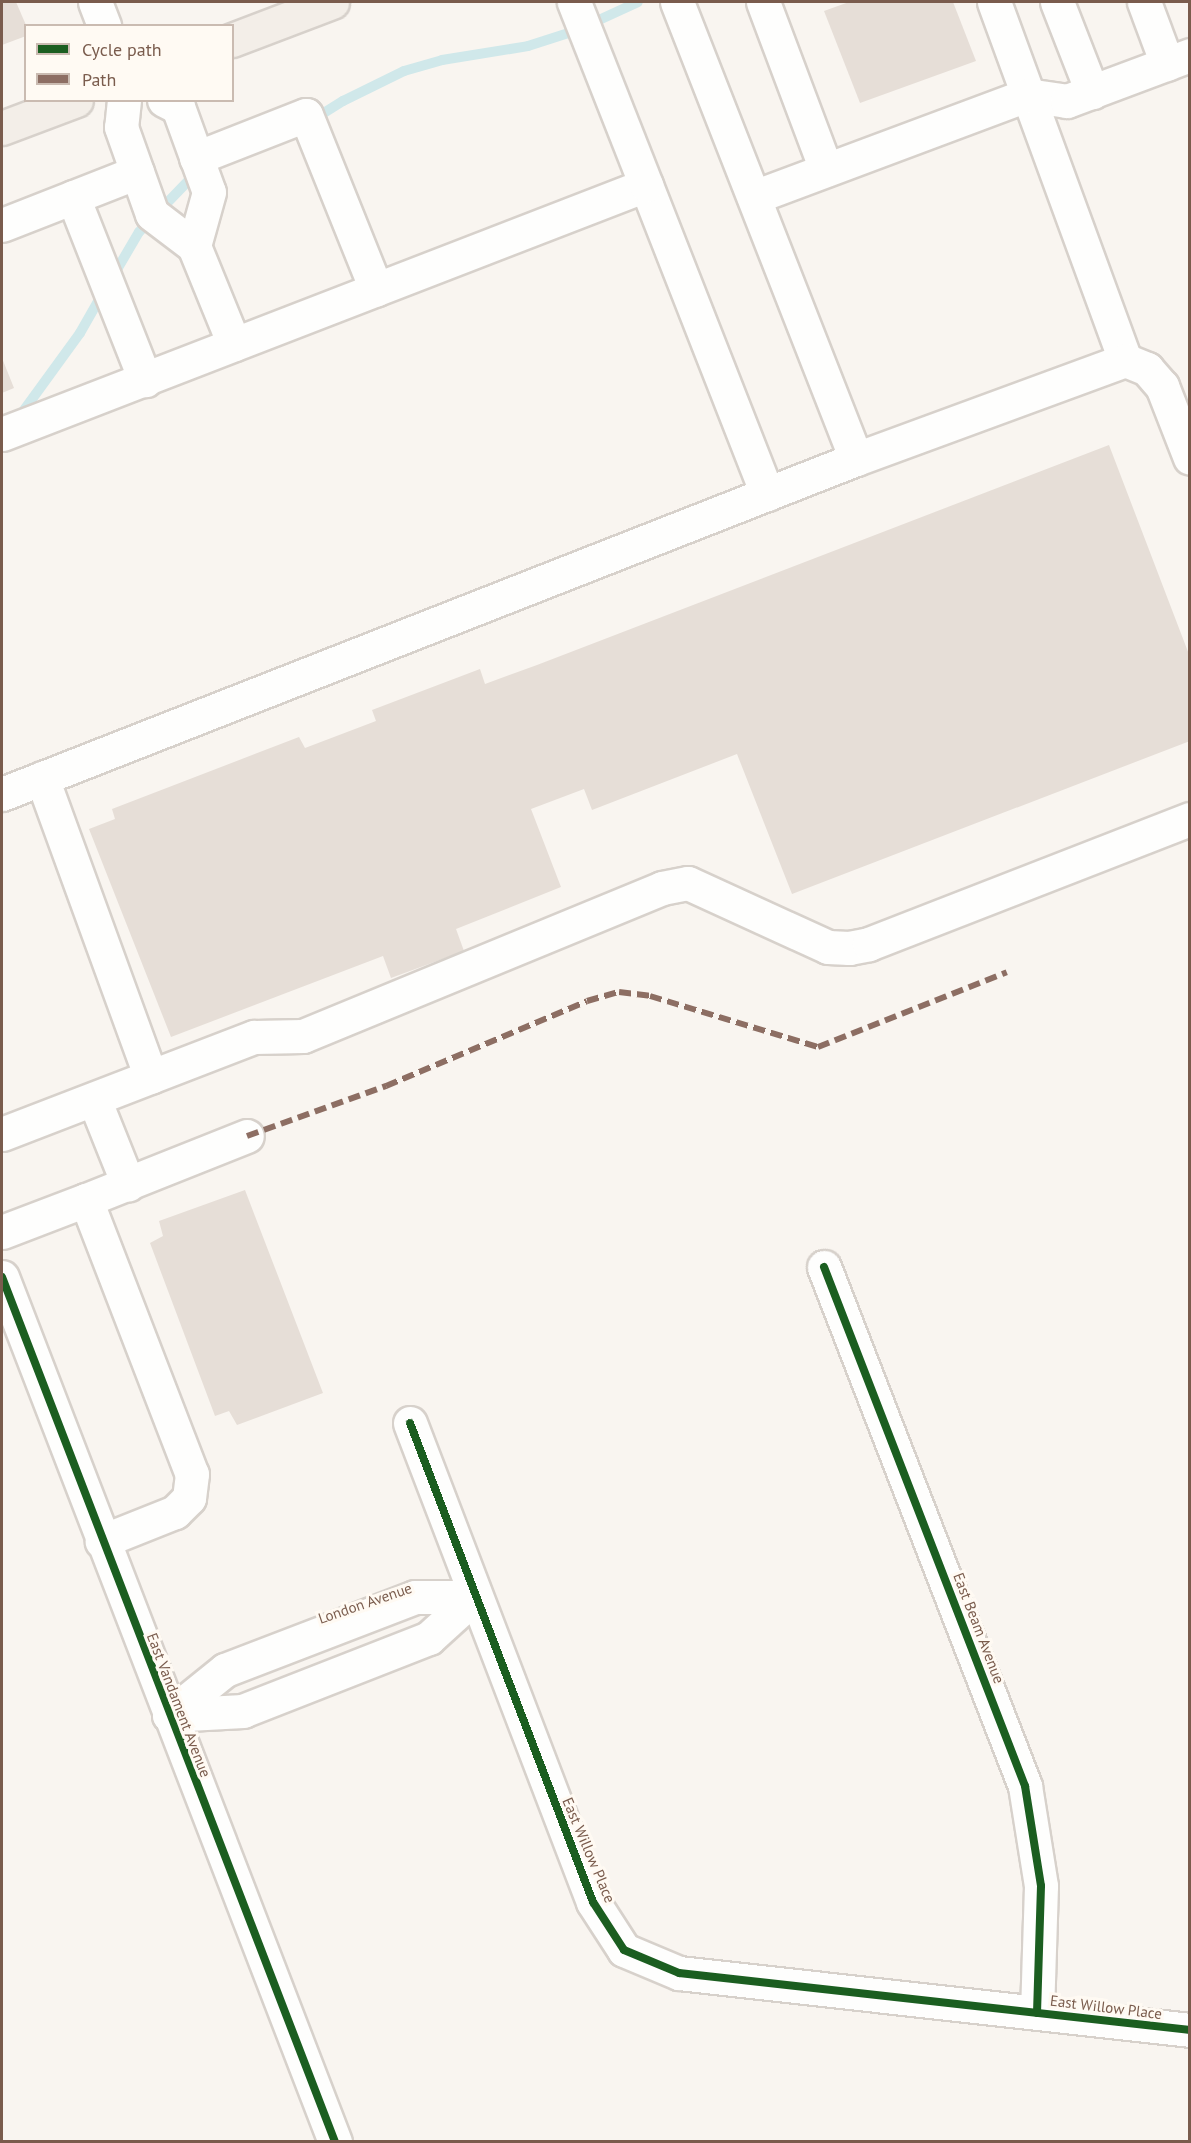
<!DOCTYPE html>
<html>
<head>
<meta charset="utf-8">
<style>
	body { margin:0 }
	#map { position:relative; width:1191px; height:2143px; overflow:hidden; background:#f9f5f0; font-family:"PT Sans",sans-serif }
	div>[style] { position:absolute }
	.stream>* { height:10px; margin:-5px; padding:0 5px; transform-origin:5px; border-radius:5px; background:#d0e8ea }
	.building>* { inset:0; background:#e6ded7 }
	.roads { filter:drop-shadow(2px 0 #d7d1cb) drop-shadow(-2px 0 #d7d1cb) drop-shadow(0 2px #d7d1cb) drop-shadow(0 -2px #d7d1cb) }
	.minor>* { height:33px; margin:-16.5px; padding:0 16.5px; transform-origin:16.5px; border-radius:16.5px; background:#fefefd }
	.major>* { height:33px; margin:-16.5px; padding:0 16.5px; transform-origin:16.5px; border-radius:16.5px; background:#f3eee8 }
	.quiet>* { height:6px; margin-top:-3px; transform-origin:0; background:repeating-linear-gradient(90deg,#8d6e63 0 12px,transparent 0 18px) }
	.cycleway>* { height:8px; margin:-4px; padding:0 4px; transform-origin:4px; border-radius:4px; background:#1b5e20 }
	span { translate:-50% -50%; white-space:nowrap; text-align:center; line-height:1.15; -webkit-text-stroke:6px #fffaf3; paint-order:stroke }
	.street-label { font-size:15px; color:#7a5c4d }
	.frame { position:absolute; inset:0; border:3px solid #7a5c4d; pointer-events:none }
	.legend { position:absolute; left:24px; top:24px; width:210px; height:78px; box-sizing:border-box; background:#fffaf3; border:2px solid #cabbb1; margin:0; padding:8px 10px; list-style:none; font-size:18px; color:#7a5c4d }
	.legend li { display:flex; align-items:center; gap:12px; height:30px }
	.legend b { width:30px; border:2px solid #cabbb1 }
</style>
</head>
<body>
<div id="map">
	<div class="stream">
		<i style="left:311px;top:121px;width:38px;rotate:-32deg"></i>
		<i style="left:343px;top:101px;width:68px;rotate:-26.2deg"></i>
		<i style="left:404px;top:71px;width:40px;rotate:-16deg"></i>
		<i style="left:442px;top:60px;width:87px;rotate:-9.2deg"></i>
		<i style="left:528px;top:46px;width:49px;rotate:-17.7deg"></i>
		<i style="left:575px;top:31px;width:69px;rotate:-24.7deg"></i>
		<i style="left:112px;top:278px;width:53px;rotate:-59.6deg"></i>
		<i style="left:139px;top:232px;width:74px;rotate:-46.1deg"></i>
		<i style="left:190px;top:179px;width:11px;rotate:-22deg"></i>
		<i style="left:19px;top:417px;width:104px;rotate:-54deg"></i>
		<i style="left:80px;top:333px;width:48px;rotate:-60.3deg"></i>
	</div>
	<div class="building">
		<i style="clip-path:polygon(2px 2px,16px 2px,26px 25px,26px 36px,2px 45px)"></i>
		<i style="clip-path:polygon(849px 2px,953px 2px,976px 61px,860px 103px,824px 11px)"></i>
		<i style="clip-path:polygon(2px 358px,14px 388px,2px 393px)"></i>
		<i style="clip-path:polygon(1109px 445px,1190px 657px,1190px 741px,792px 894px,737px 754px,592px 810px,584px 789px,531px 809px,561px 887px,456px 929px,464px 951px,391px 978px,383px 956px,171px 1037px,89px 829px,115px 819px,112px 809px,299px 737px,305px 748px,376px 721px,372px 710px,480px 669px,485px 684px,537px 665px)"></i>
		<i style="clip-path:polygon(245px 1190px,323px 1393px,237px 1425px,229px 1411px,215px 1416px,150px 1243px,163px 1236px,159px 1221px)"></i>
	</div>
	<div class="roads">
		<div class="minor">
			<i style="left:95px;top:2px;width:26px;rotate:69deg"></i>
			<i style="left:677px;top:2px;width:491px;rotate:68.6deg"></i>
			<i style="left:763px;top:2px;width:179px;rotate:69.4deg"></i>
			<i style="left:994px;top:2px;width:381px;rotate:69.9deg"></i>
			<i style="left:1057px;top:2px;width:97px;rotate:68.7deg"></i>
			<i style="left:1144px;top:2px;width:66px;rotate:69.6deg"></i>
			<i style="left:124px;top:100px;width:27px;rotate:96deg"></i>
			<i style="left:121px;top:127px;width:92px;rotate:70.4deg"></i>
			<i style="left:152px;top:214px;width:53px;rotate:37.3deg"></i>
			<i style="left:194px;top:246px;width:106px;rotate:67.8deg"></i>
			<i style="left:164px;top:100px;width:16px;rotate:27deg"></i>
			<i style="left:178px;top:107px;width:90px;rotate:70deg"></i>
			<i style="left:209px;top:192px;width:56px;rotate:105.5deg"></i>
			<i style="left:196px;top:158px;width:118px;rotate:-21.4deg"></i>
			<i style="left:306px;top:115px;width:188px;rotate:68.1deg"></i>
			<i style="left:646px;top:185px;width:332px;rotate:68.6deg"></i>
			<i style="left:73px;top:197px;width:197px;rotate:68.5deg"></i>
			<i style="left:754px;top:197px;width:291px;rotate:-20.5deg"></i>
			<i style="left:1027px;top:95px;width:40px;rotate:8.5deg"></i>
			<i style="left:1067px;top:101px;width:131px;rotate:-20.5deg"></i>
			<i style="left:2px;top:225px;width:145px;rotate:-21.4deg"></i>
			<i style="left:2px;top:434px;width:690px;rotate:-21.14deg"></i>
			<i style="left:646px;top:185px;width:197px;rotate:-111.5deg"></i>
			<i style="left:42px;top:778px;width:318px;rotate:70deg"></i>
			<i style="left:2px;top:794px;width:917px;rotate:-21.42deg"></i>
			<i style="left:856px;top:459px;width:287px;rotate:-20.2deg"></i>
			<i style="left:1125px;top:360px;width:24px;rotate:22deg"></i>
			<i style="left:1147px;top:369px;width:23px;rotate:49deg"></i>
			<i style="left:1162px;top:386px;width:77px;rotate:68.7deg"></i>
			<i style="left:94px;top:1099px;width:92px;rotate:68.2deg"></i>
			<i style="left:2px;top:1134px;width:270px;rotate:-21.1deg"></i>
			<i style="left:254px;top:1037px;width:49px;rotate:-1.2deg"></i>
			<i style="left:303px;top:1036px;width:388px;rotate:-22.4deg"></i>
			<i style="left:662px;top:888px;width:26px;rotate:-11deg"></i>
			<i style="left:688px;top:883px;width:154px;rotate:24.6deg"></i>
			<i style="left:828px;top:947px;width:21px;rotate:3deg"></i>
			<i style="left:849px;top:948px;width:20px;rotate:-11deg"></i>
			<i style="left:869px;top:944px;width:344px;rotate:-21.3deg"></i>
			<i style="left:86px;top:1200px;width:173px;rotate:-21.7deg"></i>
			<i style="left:2px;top:1232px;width:90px;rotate:-20.9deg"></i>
			<i style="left:86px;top:1200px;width:294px;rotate:68.9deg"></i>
			<i style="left:192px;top:1474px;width:24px;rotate:97deg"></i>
			<i style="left:189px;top:1498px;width:20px;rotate:135deg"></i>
			<i style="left:175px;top:1512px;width:79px;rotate:158.3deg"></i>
			<i style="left:824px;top:1267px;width:557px;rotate:68.83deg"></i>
			<i style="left:1025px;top:1786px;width:101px;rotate:80.9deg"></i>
			<i style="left:1041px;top:1886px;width:127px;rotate:91.8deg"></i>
			<i style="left:2px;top:1277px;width:927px;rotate:68.94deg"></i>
			<i style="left:410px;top:1423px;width:513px;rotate:69.09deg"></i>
			<i style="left:593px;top:1902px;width:57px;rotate:57.1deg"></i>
			<i style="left:624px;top:1950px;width:60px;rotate:22.7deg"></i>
			<i style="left:679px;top:1973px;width:514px;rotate:6.36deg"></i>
			<i style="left:415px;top:1597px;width:59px"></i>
			<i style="left:474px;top:1597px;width:61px;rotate:137.7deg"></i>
			<i style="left:429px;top:1638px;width:200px;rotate:158.6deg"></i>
			<i style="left:243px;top:1711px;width:74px;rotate:176.9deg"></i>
			<i style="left:169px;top:1715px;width:72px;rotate:-38.8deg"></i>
			<i style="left:225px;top:1670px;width:204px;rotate:-21deg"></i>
		</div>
		<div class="major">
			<i style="left:232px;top:40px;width:107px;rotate:-20.8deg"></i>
			<i style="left:2px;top:128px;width:79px;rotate:-20.7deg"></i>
		</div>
	</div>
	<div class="quiet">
		<i style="left:247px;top:1136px;width:148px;rotate:-19.8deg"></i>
		<i style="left:386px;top:1086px;width:218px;rotate:-22.9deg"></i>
		<i style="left:587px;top:1001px;width:33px;rotate:-16deg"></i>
		<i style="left:619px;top:992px;width:31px;rotate:7deg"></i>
		<i style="left:650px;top:996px;width:176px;rotate:16.9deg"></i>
		<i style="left:818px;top:1047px;width:203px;rotate:-21.6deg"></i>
	</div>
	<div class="cycleway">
		<i style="left:824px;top:1267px;width:557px;rotate:68.83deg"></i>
		<i style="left:1025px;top:1786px;width:101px;rotate:80.9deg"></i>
		<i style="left:1041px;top:1886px;width:127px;rotate:91.8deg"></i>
		<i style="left:2px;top:1277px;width:927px;rotate:68.94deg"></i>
		<i style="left:410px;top:1423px;width:513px;rotate:69.09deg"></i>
		<i style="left:593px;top:1902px;width:57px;rotate:57.1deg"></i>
		<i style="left:624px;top:1950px;width:60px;rotate:22.7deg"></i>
		<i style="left:679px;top:1973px;width:514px;rotate:6.36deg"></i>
	</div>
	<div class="street-label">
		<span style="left:365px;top:1603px;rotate:-19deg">London Avenue</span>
		<span style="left:979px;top:1628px;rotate:69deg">East Beam Avenue</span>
		<span style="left:179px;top:1705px;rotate:69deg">East Vandament Avenue</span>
		<span style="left:589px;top:1850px;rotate:67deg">East Willow Place</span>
		<span style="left:1106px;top:2007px;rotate:7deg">East Willow Place</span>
	</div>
	<div class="frame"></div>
	<ul class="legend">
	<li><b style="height:8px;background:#1b5e20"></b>Cycle path</li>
	<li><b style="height:8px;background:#8d6e63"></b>Path</li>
	</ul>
</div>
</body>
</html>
